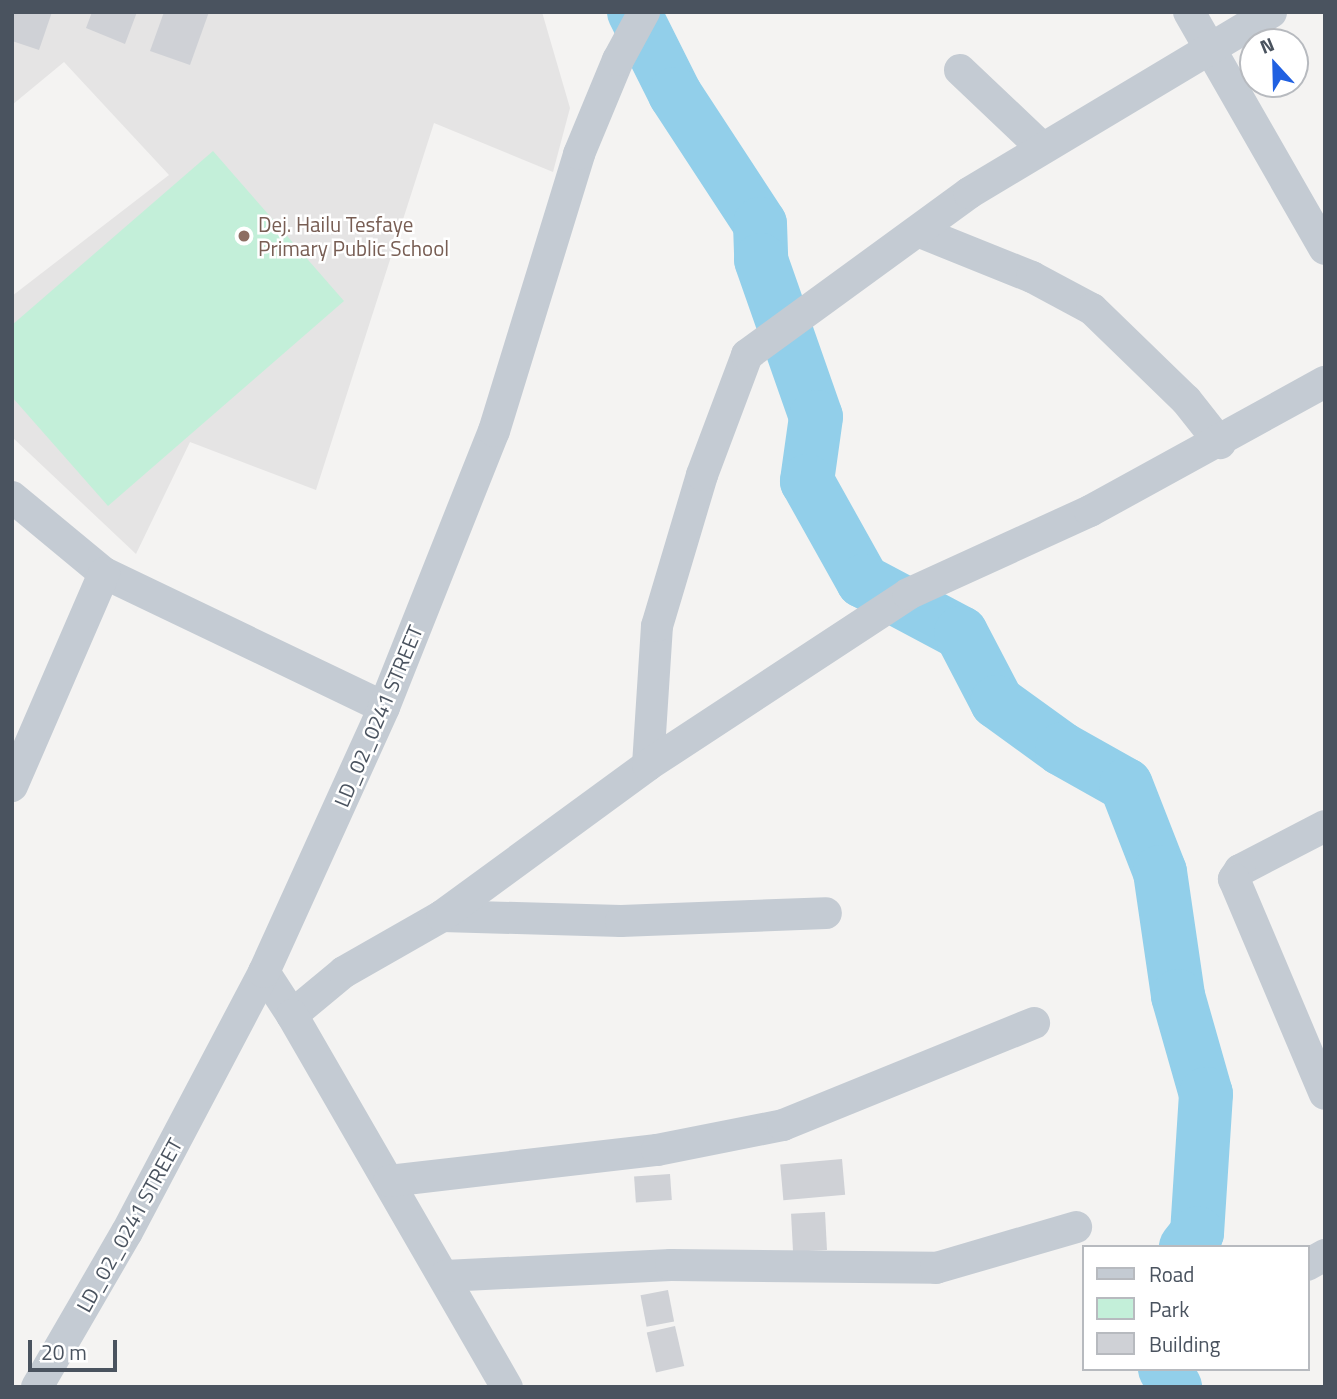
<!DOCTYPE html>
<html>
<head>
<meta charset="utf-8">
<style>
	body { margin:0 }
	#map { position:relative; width:1337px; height:1399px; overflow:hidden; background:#f4f3f2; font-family:"Titillium Web",sans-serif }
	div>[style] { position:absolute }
	.education>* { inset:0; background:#e5e4e4 }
	.green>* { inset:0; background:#c3efd9 }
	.river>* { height:54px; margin:-27px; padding:0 27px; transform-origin:27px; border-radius:27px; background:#92cfea }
	.building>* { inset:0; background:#cfd1d6; transform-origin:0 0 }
	.street>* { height:32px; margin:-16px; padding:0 16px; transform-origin:16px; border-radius:16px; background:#c4cbd3 }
	.dots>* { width:19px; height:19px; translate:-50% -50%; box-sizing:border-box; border:4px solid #fff; border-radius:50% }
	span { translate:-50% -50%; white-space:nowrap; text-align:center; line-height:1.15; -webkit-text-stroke:5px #fff; paint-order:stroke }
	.education-label { font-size:21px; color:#785e54 }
	.left { translate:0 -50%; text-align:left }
	.street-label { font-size:21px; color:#4a535f }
	.frame { position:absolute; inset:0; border:14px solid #4a535f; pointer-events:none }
	.legend { position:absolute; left:1082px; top:1245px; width:228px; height:126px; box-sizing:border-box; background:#fff; border:2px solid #b7babf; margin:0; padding:9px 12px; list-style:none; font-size:21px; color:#4a535f }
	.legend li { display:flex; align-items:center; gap:14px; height:35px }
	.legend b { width:35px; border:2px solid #b7babf }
	.north { position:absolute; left:1239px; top:28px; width:70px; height:70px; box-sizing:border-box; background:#fff; border:2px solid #b7babf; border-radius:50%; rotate:338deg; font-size:19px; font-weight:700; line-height:28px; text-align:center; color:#4a535f }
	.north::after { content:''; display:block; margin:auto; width:24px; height:32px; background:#2060e1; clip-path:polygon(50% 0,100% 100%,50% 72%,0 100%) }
	.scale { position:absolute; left:28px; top:1340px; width:89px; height:32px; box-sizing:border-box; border:4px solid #4a535f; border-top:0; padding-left:9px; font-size:21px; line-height:24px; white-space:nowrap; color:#4a535f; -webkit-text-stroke:5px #fff; paint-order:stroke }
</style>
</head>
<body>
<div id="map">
	<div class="education">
		<i style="clip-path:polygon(12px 12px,542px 12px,570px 108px,553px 172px,434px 123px,316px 490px,190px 442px,136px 554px,12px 437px,12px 296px,169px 175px,64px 62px,12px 105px)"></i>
	</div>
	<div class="green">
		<i style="clip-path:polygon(213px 151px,344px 301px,108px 506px,12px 397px,12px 325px)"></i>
	</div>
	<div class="river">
		<i style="left:634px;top:12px;width:92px;rotate:63.4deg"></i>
		<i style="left:675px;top:94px;width:155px;rotate:56.8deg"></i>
		<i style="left:760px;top:224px;width:36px;rotate:88deg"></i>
		<i style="left:761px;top:260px;width:166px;rotate:70.7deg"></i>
		<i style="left:816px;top:417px;width:65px;rotate:98deg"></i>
		<i style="left:807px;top:481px;width:115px;rotate:60.8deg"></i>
		<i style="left:863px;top:581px;width:111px;rotate:28deg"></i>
		<i style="left:961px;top:633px;width:78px;rotate:62.4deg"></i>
		<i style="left:997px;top:702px;width:80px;rotate:35.9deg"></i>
		<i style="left:1062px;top:749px;width:73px;rotate:29.4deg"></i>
		<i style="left:1126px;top:785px;width:93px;rotate:68.7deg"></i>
		<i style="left:1160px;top:872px;width:125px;rotate:81.7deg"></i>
		<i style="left:1178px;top:996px;width:102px;rotate:74.1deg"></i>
		<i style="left:1206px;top:1094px;width:139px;rotate:93.7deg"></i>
		<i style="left:1197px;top:1233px;width:18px;rotate:128deg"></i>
		<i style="left:1165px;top:1369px;width:21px;rotate:61deg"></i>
	</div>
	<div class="building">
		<i style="clip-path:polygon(12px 12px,52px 12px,39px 50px,12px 41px)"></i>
		<i style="clip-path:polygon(92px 12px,137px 12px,125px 44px,86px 28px)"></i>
		<i style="clip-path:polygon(164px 12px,209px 12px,190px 65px,150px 51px)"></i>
		<i style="left:842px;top:1159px;width:36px;height:62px;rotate:85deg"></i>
		<i style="left:670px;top:1174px;width:26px;height:36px;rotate:86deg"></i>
		<i style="left:825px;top:1212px;width:38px;height:34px;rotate:87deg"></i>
		<i style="left:668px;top:1290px;width:32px;height:28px;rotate:79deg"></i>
		<i style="left:675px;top:1326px;width:41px;height:29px;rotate:77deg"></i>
	</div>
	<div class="street">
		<i style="left:1189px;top:12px;width:273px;rotate:60.2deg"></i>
		<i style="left:960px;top:70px;width:112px;rotate:43.5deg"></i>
		<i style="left:920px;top:232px;width:121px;rotate:21.9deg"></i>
		<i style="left:1032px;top:277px;width:68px;rotate:28.1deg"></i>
		<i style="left:1092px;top:309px;width:131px;rotate:44.1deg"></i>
		<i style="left:1186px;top:400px;width:55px;rotate:51.7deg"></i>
		<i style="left:12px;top:497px;width:119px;rotate:39.6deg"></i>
		<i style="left:104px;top:573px;width:310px;rotate:25.6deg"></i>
		<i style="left:648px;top:765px;width:139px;rotate:-86.3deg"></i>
		<i style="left:657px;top:626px;width:158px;rotate:-73.4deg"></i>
		<i style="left:702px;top:475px;width:128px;rotate:-69.4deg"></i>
		<i style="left:747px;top:355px;width:275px;rotate:-36.1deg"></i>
		<i style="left:969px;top:193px;width:352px;rotate:-30.9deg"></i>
		<i style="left:12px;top:786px;width:232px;rotate:-66.6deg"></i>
		<i style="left:1325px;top:826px;width:96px;rotate:152.6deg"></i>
		<i style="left:1240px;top:870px;width:11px;rotate:124deg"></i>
		<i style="left:1234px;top:879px;width:233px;rotate:67.1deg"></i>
		<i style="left:442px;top:916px;width:179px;rotate:1.6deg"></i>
		<i style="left:621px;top:921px;width:205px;rotate:-2.2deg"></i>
		<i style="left:264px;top:972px;width:51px;rotate:56.9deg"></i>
		<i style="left:292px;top:1015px;width:67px;rotate:-39.6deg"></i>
		<i style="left:344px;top:972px;width:113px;rotate:-29.7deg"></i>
		<i style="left:442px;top:916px;width:255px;rotate:-36.2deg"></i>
		<i style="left:648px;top:765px;width:311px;rotate:-33.3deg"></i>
		<i style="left:908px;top:594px;width:200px;rotate:-24.5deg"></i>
		<i style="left:1090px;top:511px;width:268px;rotate:-28.8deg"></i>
		<i style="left:292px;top:1015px;width:430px;rotate:60deg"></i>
		<i style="left:389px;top:1181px;width:270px;rotate:-6.6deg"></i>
		<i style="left:657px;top:1150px;width:128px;rotate:-11.2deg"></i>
		<i style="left:783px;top:1125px;width:271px;rotate:-22.1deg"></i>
		<i style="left:1307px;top:1265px;width:21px;rotate:-29deg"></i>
		<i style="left:445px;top:1276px;width:226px;rotate:-2.8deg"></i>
		<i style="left:671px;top:1265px;width:265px;rotate:0.6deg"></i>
		<i style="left:936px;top:1268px;width:146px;rotate:-16.3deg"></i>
		<i style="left:37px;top:1387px;width:179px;rotate:-59.9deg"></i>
		<i style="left:127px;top:1232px;width:294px;rotate:-62.2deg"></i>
		<i style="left:264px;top:972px;width:291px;rotate:-65.6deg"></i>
		<i style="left:384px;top:707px;width:297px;rotate:-68.3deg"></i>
		<i style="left:494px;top:431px;width:290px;rotate:-72.9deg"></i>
		<i style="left:579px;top:154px;width:102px;rotate:-67.5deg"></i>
		<i style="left:618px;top:60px;width:55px;rotate:-61.6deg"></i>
	</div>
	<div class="dots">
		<i style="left:244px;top:236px;background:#8d6e63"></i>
	</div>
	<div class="education-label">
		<span class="left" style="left:258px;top:236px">Dej. Hailu Tesfaye<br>Primary Public School</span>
	</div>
	<div class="street-label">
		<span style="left:378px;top:716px;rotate:-67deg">LD_02_0241 STREET</span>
		<span style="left:129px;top:1225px;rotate:-61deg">LD_02_0241 STREET</span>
	</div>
	<div class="frame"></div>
	<ul class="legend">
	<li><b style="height:9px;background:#c4cbd3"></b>Road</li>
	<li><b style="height:19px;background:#c3efd9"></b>Park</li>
	<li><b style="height:19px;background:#cfd1d6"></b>Building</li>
	</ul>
	<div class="north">N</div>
	<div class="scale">20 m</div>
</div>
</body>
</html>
